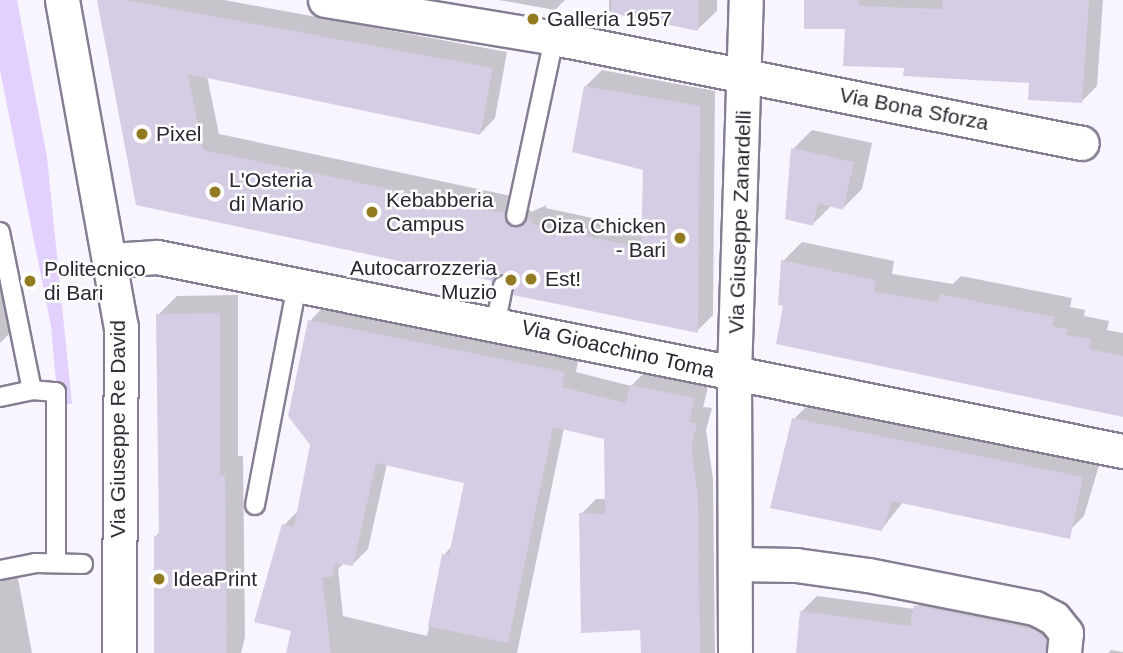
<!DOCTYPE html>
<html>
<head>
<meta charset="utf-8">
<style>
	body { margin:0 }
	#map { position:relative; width:1123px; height:653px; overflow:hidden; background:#f9f5ff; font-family:Helvetica,sans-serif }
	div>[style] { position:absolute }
	.green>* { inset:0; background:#e3d1fd }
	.shadow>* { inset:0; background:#0003 }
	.building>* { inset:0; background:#d6cde5 }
	.roads { filter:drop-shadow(2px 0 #867d93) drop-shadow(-2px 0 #867d93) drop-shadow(0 2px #867d93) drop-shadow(0 -2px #867d93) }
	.service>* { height:18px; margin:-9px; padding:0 9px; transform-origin:9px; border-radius:9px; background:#fff }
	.minor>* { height:33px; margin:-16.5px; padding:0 16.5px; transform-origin:16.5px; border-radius:16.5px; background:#fff }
	.dots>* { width:19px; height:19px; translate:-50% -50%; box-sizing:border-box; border:4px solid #fff; border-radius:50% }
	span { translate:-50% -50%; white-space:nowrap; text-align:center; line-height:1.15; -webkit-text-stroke:5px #fff; paint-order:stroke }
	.poi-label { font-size:21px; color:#2a2730 }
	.left { translate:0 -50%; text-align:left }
	.right { translate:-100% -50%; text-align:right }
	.street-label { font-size:21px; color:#2a2730 }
</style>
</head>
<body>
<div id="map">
	<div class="green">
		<i style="clip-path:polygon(0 0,17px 0,47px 157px,72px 404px,58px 404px,51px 326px,0 70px)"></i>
	</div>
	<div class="shadow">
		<i style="clip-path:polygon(101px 0,224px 0,507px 52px,495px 118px,480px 134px,207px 76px,219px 134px,520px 198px,531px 212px,547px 205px,546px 208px,643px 229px,645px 168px,586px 86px,602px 70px,715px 91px,713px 315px,697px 331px,517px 285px,506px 273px,137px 204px)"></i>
		<i style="clip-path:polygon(499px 0,565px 0,555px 10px)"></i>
		<i style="clip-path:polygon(609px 0,717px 0,717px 11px,698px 29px,609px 11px)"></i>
		<i style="clip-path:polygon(806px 0,1103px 0,1097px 86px,1081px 102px,1031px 82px,906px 66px)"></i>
		<i style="clip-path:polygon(812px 130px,872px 143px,862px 189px,843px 208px,832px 205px,813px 224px,793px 149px)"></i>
		<i style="clip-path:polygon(802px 242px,894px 261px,892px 274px,953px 284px,961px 276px,1072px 298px,1070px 307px,1085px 310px,1084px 316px,1109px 321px,1107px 330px,1123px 333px,1123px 415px,786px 304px,783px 261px)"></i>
		<i style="clip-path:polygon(0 281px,10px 333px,0 343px)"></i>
		<i style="clip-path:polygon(238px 295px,238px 456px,243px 456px,245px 637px,241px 653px,155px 653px,156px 536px,160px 532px,158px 315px,177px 296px)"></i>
		<i style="clip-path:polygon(evenodd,325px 305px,579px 357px,576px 372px,631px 386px,647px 370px,709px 383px,703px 407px,712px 408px,706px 430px,713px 479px,715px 653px,643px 653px,642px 628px,581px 514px,596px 499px,607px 499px,606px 437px,564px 428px,517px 653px,288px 653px,293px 629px,284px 525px,299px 510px,312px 444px,310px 321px,325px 305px,387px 464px,466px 482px,452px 546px,444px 555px,427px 636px,343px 616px,338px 569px,344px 563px,352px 565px,368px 549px,387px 464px)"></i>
		<i style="clip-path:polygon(813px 400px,1101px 459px,1084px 516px,1065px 535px,903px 502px,882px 529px,794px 419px)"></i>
		<i style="clip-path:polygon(17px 573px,32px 653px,0 653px,0 576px)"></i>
		<i style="clip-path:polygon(931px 590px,1053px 615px,1051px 653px,797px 653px,801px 612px,817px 596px,915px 609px)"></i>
		<i style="clip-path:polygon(1111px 650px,1123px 652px,1123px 653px,1108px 653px)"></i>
	</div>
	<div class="building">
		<i style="clip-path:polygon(97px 0,125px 0,493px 68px,480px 135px,188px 74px,203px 150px,504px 213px,514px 227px,532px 218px,531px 224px,641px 248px,643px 170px,572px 152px,584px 86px,700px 106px,698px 333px,513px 295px,515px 285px,506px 275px,493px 281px,136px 205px)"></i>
		<i style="clip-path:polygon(612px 0,699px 0,698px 31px,611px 13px)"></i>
		<i style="clip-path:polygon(804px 0,858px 0,859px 6px,942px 9px,943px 0,1089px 0,1082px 103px,1028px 100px,1029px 83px,903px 76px,904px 68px,843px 66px,845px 29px,804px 29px)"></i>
		<i style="clip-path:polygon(791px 148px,854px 162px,843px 210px,818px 203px,813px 226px,785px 219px)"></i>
		<i style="clip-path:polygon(781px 260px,876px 280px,874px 292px,938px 302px,940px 294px,1054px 317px,1052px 326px,1067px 329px,1066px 335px,1091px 339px,1089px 349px,1123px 356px,1123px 417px,776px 344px,783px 306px,778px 305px)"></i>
		<i style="clip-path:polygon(220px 313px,220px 475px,225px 475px,227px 653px,154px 653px,154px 536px,159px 536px,156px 314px)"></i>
		<i style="clip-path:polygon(308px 320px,565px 372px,562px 387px,626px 403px,630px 385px,695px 398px,689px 422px,697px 424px,691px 447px,698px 496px,700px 653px,641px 653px,640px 630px,581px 633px,579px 513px,605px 514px,604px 439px,553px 427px,508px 643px,428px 626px,442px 554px,449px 555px,464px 483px,376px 463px,353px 566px,335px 563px,332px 577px,322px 577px,331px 653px,286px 653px,291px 631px,254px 622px,282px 524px,294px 527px,310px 445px,288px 416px)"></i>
		<i style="clip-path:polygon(792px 418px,1083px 477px,1070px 539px,892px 501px,882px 531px,770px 508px)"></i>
		<i style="clip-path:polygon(914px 605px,1036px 630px,1046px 639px,1045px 653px,796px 653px,800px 611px,910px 626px)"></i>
	</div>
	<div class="roads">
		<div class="service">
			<i style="left:516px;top:216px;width:182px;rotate:-77.9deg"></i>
			<i style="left:0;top:232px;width:161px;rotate:78.6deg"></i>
			<i style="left:32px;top:390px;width:24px;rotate:5deg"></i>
			<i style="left:56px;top:392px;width:171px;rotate:90deg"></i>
			<i style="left:496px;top:322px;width:37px;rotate:-79deg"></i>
			<i style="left:0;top:397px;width:33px;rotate:-12deg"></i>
			<i style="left:255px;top:505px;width:225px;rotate:-79.2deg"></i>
			<i style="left:0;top:570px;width:36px;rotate:-11deg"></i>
			<i style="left:35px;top:563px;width:48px;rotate:1.2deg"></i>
		</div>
		<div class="minor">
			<i style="left:62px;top:0;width:332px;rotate:79.8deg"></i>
			<i style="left:121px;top:327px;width:326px;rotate:90.4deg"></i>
			<i style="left:325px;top:0;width:232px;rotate:9.4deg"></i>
			<i style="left:554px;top:38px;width:538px;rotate:11.25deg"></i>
			<i style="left:111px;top:260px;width:46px;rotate:-3.7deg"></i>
			<i style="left:157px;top:257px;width:985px;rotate:11.36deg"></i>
			<i style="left:735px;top:564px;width:61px;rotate:0.9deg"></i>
			<i style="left:796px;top:565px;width:73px;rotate:7.9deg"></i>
			<i style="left:868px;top:575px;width:170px;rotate:11.2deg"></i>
			<i style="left:1035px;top:608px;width:21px;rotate:28deg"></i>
			<i style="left:1054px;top:618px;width:19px;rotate:51deg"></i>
			<i style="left:1066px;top:633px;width:20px;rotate:96deg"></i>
			<i style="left:735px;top:653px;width:278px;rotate:-90.2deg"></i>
			<i style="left:734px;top:375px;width:375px;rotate:-88.2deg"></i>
		</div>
	</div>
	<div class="dots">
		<i style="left:533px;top:19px;background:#927a21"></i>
		<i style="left:142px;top:134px;background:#927a21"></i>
		<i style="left:215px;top:192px;background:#927a21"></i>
		<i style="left:372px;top:212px;background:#927a21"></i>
		<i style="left:680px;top:238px;background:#927a21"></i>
		<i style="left:531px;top:279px;background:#927a21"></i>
		<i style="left:511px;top:280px;background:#927a21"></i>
		<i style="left:30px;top:281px;background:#927a21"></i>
		<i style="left:159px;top:579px;background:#927a21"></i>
	</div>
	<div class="poi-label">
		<span class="left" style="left:547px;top:19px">Galleria 1957</span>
		<span class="left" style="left:156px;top:134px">Pixel</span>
		<span class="left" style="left:229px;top:192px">L'Osteria<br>di Mario</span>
		<span class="left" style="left:386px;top:212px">Kebabberia<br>Campus</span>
		<span class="right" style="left:666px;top:238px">Oiza Chicken<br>- Bari</span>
		<span class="right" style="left:497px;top:280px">Autocarrozzeria<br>Muzio</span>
		<span class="left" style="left:44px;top:281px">Politecnico<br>di Bari</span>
		<span class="left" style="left:545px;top:279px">Est!</span>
		<span class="left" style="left:173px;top:579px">IdeaPrint</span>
	</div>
	<div class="street-label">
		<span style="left:914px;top:109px;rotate:11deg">Via Bona Sforza</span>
		<span style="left:740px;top:222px;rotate:-88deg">Via Giuseppe Zanardelli</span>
		<span style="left:618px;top:349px;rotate:13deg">Via Gioacchino Toma</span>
		<span style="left:118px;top:429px;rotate:-90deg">Via Giuseppe Re David</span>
	</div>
</div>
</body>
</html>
